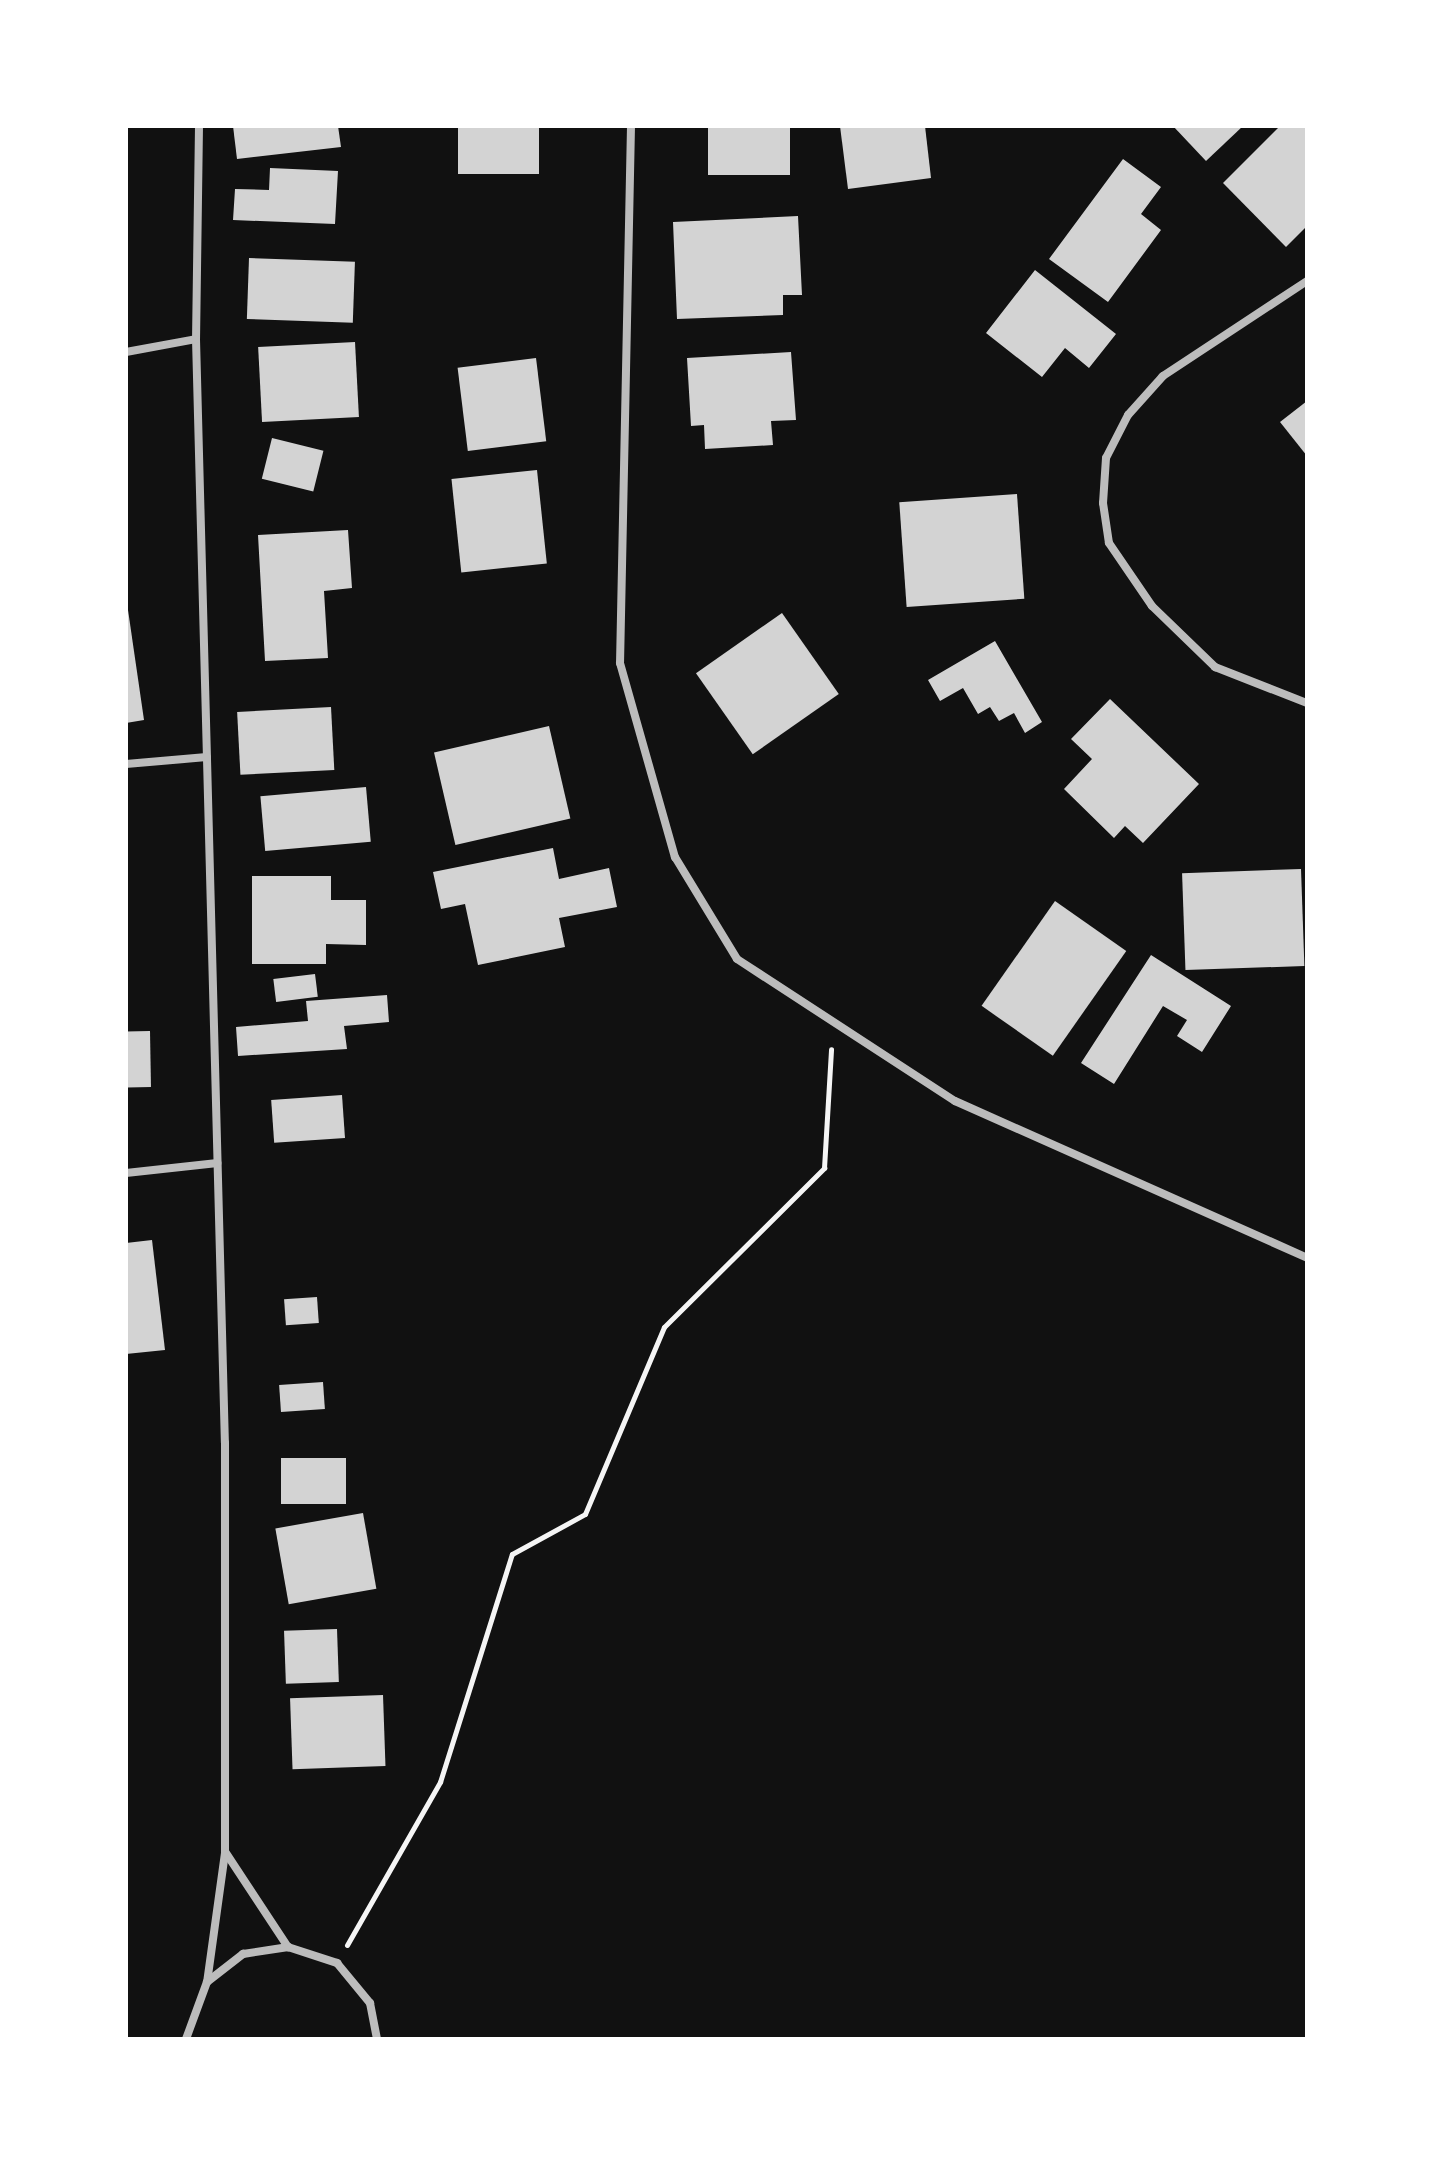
<!DOCTYPE html>
<html>
<head>
<meta charset="utf-8">
<style>
	body { margin:0 }
	#map { position:relative; width:1433px; height:2165px; overflow:hidden; background:#111; font-family:Georgia,serif }
	div>[style] { position:absolute }
	.building>* { inset:0; background:#d3d3d3; transform-origin:0 0 }
	.path>* { height:5px; margin:-2.5px; padding:0 2.5px; transform-origin:2.5px; border-radius:2.5px; background:#f5f5f5 }
	.minor>* { height:8px; margin:-4px; padding:0 4px; transform-origin:4px; border-radius:4px; background:#bcbcbc }
	span { translate:-50% -50%; white-space:nowrap; text-align:center; line-height:1.15; -webkit-text-stroke:8px #fff; paint-order:stroke }
	.frame { position:absolute; inset:0; border:128px solid #fff; pointer-events:none }
</style>
</head>
<body>
<div id="map">
	<div class="building">
		<i style="clip-path:polygon(233px 126px,338px 126px,341px 147px,237px 159px)"></i>
		<i style="left:458px;top:126px;width:81px;height:48px"></i>
		<i style="left:708px;top:126px;width:82px;height:49px"></i>
		<i style="clip-path:polygon(840px 126px,925px 126px,931px 178px,848px 189px)"></i>
		<i style="clip-path:polygon(1173px 126px,1243px 126px,1206px 161px)"></i>
		<i style="clip-path:polygon(1280px 126px,1307px 126px,1307px 226px,1286px 247px,1223px 183px)"></i>
		<i style="clip-path:polygon(1123px 159px,1161px 187px,1141px 214px,1161px 230px,1108px 302px,1049px 259px)"></i>
		<i style="clip-path:polygon(270px 168px,338px 171px,335px 224px,233px 220px,235px 189px,269px 190px)"></i>
		<i style="clip-path:polygon(798px 216px,802px 295px,783px 295px,783px 315px,677px 319px,673px 222px)"></i>
		<i style="left:249px;top:258px;width:106px;height:61px;rotate:2deg"></i>
		<i style="clip-path:polygon(1035px 270px,1116px 334px,1089px 368px,1065px 348px,1042px 377px,986px 333px)"></i>
		<i style="left:355px;top:342px;width:75px;height:97px;rotate:87deg"></i>
		<i style="clip-path:polygon(791px 352px,796px 420px,771px 421px,773px 445px,705px 449px,704px 425px,691px 426px,687px 358px)"></i>
		<i style="left:536px;top:358px;width:84px;height:79px;rotate:83deg"></i>
		<i style="clip-path:polygon(1307px 401px,1307px 456px,1280px 422px)"></i>
		<i style="left:272px;top:438px;width:53px;height:42px;rotate:14deg"></i>
		<i style="left:537px;top:470px;width:94px;height:86px;rotate:84deg"></i>
		<i style="left:1017px;top:494px;width:105px;height:118px;rotate:86deg"></i>
		<i style="clip-path:polygon(348px 530px,352px 588px,324px 591px,328px 658px,265px 661px,258px 535px)"></i>
		<i style="clip-path:polygon(128px 610px,144px 720px,126px 723px,126px 611px)"></i>
		<i style="left:782px;top:613px;width:99px;height:105px;rotate:55deg"></i>
		<i style="clip-path:polygon(995px 641px,1042px 722px,1025px 733px,1014px 713px,999px 721px,990px 707px,978px 714px,963px 688px,940px 701px,928px 680px)"></i>
		<i style="clip-path:polygon(1110px 699px,1199px 784px,1143px 843px,1125px 826px,1114px 838px,1064px 789px,1092px 759px,1071px 739px)"></i>
		<i style="left:331px;top:707px;width:63px;height:94px;rotate:87deg"></i>
		<i style="left:549px;top:726px;width:95px;height:118px;rotate:77deg"></i>
		<i style="left:366px;top:787px;width:55px;height:106px;rotate:85deg"></i>
		<i style="clip-path:polygon(553px 848px,559px 879px,609px 868px,617px 907px,559px 918px,565px 947px,478px 965px,465px 904px,441px 909px,433px 872px)"></i>
		<i style="left:1301px;top:869px;width:97px;height:119px;rotate:88deg"></i>
		<i style="clip-path:polygon(252px 876px,331px 876px,331px 900px,366px 900px,366px 945px,326px 944px,326px 964px,252px 964px)"></i>
		<i style="left:1055px;top:901px;width:87px;height:128px;rotate:35deg"></i>
		<i style="clip-path:polygon(1151px 955px,1231px 1006px,1202px 1052px,1177px 1036px,1187px 1020px,1163px 1006px,1114px 1084px,1081px 1063px)"></i>
		<i style="left:315px;top:974px;width:23px;height:42px;rotate:83deg"></i>
		<i style="clip-path:polygon(387px 995px,389px 1022px,344px 1026px,347px 1049px,238px 1056px,236px 1027px,308px 1021px,306px 1001px)"></i>
		<i style="left:150px;top:1031px;width:56px;height:24px;rotate:89deg"></i>
		<i style="left:342px;top:1095px;width:43px;height:71px;rotate:86deg"></i>
		<i style="clip-path:polygon(152px 1240px,165px 1350px,126px 1354px,126px 1243px)"></i>
		<i style="left:317px;top:1297px;width:26px;height:33px;rotate:86deg"></i>
		<i style="left:323px;top:1382px;width:27px;height:44px;rotate:86deg"></i>
		<i style="left:281px;top:1458px;width:65px;height:46px"></i>
		<i style="left:363px;top:1513px;width:77px;height:89px;rotate:80deg"></i>
		<i style="left:337px;top:1629px;width:53px;height:53px;rotate:88deg"></i>
		<i style="left:383px;top:1695px;width:71px;height:93px;rotate:88deg"></i>
	</div>
	<div class="path">
		<i style="left:347px;top:1945px;width:188px;rotate:-60.3deg"></i>
		<i style="left:440px;top:1782px;width:239px;rotate:-72.5deg"></i>
		<i style="left:512px;top:1554px;width:83px;rotate:-28.7deg"></i>
		<i style="left:585px;top:1514px;width:203px;rotate:-67.1deg"></i>
		<i style="left:664px;top:1327px;width:226px;rotate:-44.8deg"></i>
		<i style="left:824px;top:1168px;width:119px;rotate:-86.6deg"></i>
	</div>
	<div class="minor">
		<i style="left:199px;top:126px;width:213px;rotate:90.8deg"></i>
		<i style="left:196px;top:339px;width:1104px;rotate:88.5deg"></i>
		<i style="left:225px;top:1443px;width:410px;rotate:90deg"></i>
		<i style="left:225px;top:1853px;width:130px;rotate:97.9deg"></i>
		<i style="left:631px;top:126px;width:537px;rotate:91.17deg"></i>
		<i style="left:620px;top:663px;width:202px;rotate:74.2deg"></i>
		<i style="left:675px;top:857px;width:119px;rotate:58.7deg"></i>
		<i style="left:737px;top:959px;width:260px;rotate:33.1deg"></i>
		<i style="left:955px;top:1101px;width:385px;rotate:24deg"></i>
		<i style="left:1307px;top:281px;width:173px;rotate:146.6deg"></i>
		<i style="left:1163px;top:376px;width:52px;rotate:131.9deg"></i>
		<i style="left:1128px;top:415px;width:48px;rotate:117.1deg"></i>
		<i style="left:1106px;top:458px;width:45px;rotate:93.8deg"></i>
		<i style="left:1103px;top:503px;width:40px;rotate:81.5deg"></i>
		<i style="left:1109px;top:543px;width:76px;rotate:55.7deg"></i>
		<i style="left:1152px;top:606px;width:88px;rotate:44.1deg"></i>
		<i style="left:1215px;top:667px;width:99px;rotate:21.4deg"></i>
		<i style="left:126px;top:352px;width:71px;rotate:-10.5deg"></i>
		<i style="left:126px;top:764px;width:81px;rotate:-4.9deg"></i>
		<i style="left:126px;top:1173px;width:92px;rotate:-6.3deg"></i>
		<i style="left:226px;top:1853px;width:113px;rotate:56.6deg"></i>
		<i style="left:186px;top:2039px;width:61px;rotate:-69.8deg"></i>
		<i style="left:207px;top:1982px;width:46px;rotate:-37.9deg"></i>
		<i style="left:243px;top:1954px;width:46px;rotate:-8.8deg"></i>
		<i style="left:288px;top:1947px;width:52px;rotate:18.1deg"></i>
		<i style="left:337px;top:1963px;width:52px;rotate:50.5deg"></i>
		<i style="left:370px;top:2003px;width:37px;rotate:79deg"></i>
	</div>
	<div class="frame"></div>
</div>
</body>
</html>
